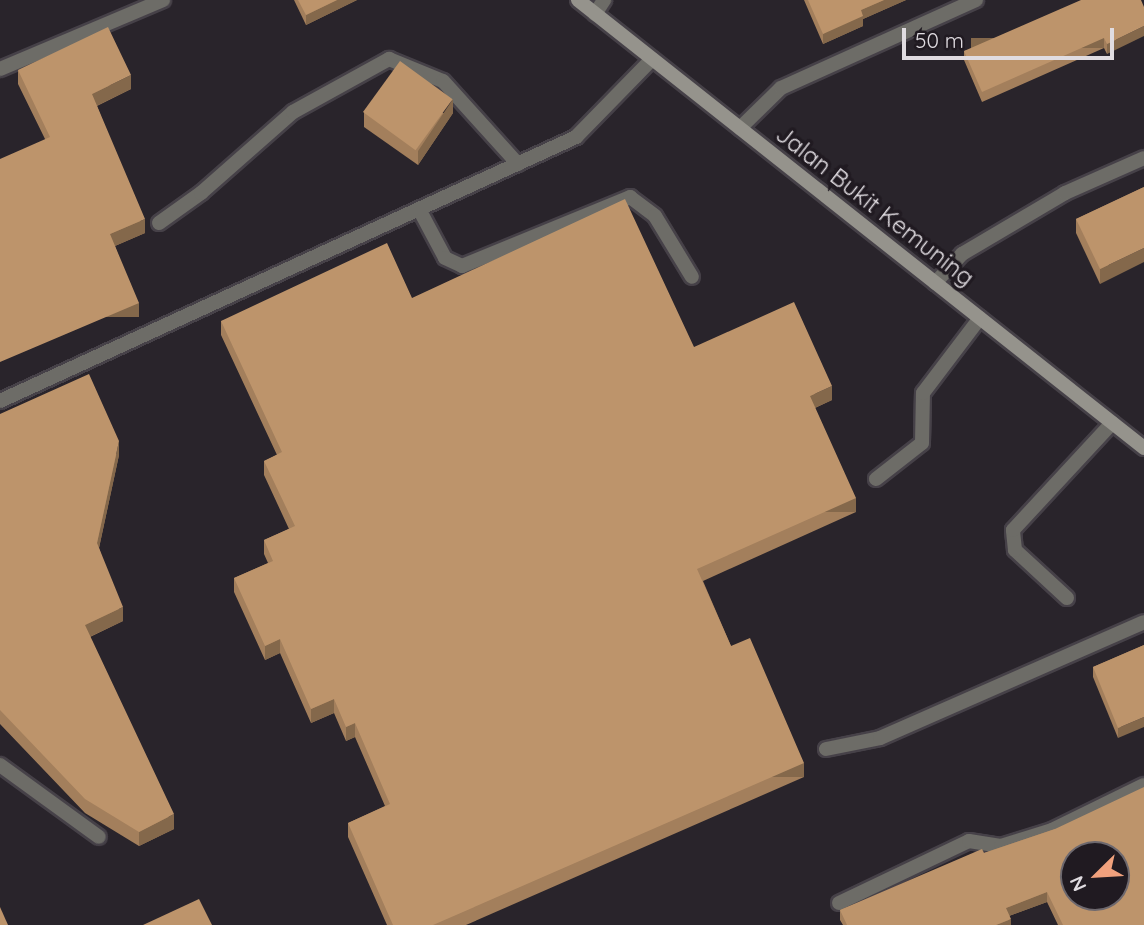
<!DOCTYPE html>
<html>
<head>
<meta charset="utf-8">
<style>
	body { margin:0 }
	#map { position:relative; width:1144px; height:925px; overflow:hidden; background:#29242b; font-family:Quicksand,sans-serif }
	div>[style] { position:absolute }
	.roads { filter:drop-shadow(2px 0 #464148) drop-shadow(-2px 0 #464148) drop-shadow(0 2px #464148) drop-shadow(0 -2px #464148) }
	.lane>* { height:14px; margin:-7px; padding:0 7px; transform-origin:7px; border-radius:7px; background:#6d6c67 }
	.street>* { height:14px; margin:-7px; padding:0 7px; transform-origin:7px; border-radius:7px; background:#6d6c67 }
	.secondary>* { height:14px; margin:-7px; padding:0 7px; transform-origin:7px; border-radius:7px; background:#95938c }
	.wall>* { inset:0; background:#a37f5c }
	.shaded-wall>* { inset:0; background:#84684b; transform-origin:0 0 }
	.building>* { inset:0; background:#bd946b; transform-origin:0 0 }
	span { translate:-50% -50%; white-space:nowrap; text-align:center; line-height:1.15; -webkit-text-stroke:7px #201a21; paint-order:stroke }
	.street-label { font-size:24px; color:#e0dce1 }
	.north { position:absolute; left:1060px; top:841px; width:70px; height:70px; box-sizing:border-box; background:#201a21; border:2px solid #6d686e; border-radius:50%; rotate:246deg; font-size:19px; font-weight:700; line-height:28px; text-align:center; color:#e0dce1 }
	.north::after { content:''; display:block; margin:auto; width:24px; height:32px; background:#f1a17d; clip-path:polygon(50% 0,100% 100%,50% 72%,0 100%) }
	.scale { position:absolute; left:902px; top:28px; width:212px; height:32px; box-sizing:border-box; border:4px solid #e0dce1; border-top:0; padding-left:9px; font-size:21px; line-height:24px; white-space:nowrap; color:#e0dce1; -webkit-text-stroke:5px #201a21; paint-order:stroke }
</style>
</head>
<body>
<div id="map">
	<div class="roads">
		<div class="lane">
			<i style="left:0;top:69px;width:177px;rotate:-22.9deg"></i>
			<i style="left:419px;top:209px;width:55px;rotate:62deg"></i>
			<i style="left:445px;top:258px;width:19px;rotate:25deg"></i>
			<i style="left:462px;top:266px;width:182px;rotate:-22.3deg"></i>
			<i style="left:630px;top:197px;width:31px;rotate:37deg"></i>
			<i style="left:655px;top:216px;width:71px;rotate:58.8deg"></i>
			<i style="left:159px;top:223px;width:52px;rotate:-35.5deg"></i>
			<i style="left:201px;top:193px;width:123px;rotate:-41.4deg"></i>
			<i style="left:293px;top:112px;width:110px;rotate:-28.9deg"></i>
			<i style="left:389px;top:59px;width:58px;rotate:22.2deg"></i>
			<i style="left:443px;top:81px;width:112px;rotate:47.9deg"></i>
			<i style="left:935px;top:283px;width:40px;rotate:-47deg"></i>
			<i style="left:962px;top:254px;width:120px;rotate:-30.6deg"></i>
			<i style="left:1065px;top:193px;width:86px;rotate:-23.9deg"></i>
			<i style="left:876px;top:479px;width:58px;rotate:-38deg"></i>
			<i style="left:922px;top:443px;width:50px;rotate:-88.9deg"></i>
			<i style="left:923px;top:393px;width:94px;rotate:-52.8deg"></i>
			<i style="left:1067px;top:598px;width:71px;rotate:-137.3deg"></i>
			<i style="left:1015px;top:550px;width:20px;rotate:-96deg"></i>
			<i style="left:1013px;top:530px;width:146px;rotate:-47.2deg"></i>
			<i style="left:826px;top:749px;width:55px;rotate:-11.5deg"></i>
			<i style="left:880px;top:738px;width:288px;rotate:-23.7deg"></i>
			<i style="left:0;top:765px;width:122px;rotate:36deg"></i>
		</div>
		<div class="street">
			<i style="left:595px;top:14px;width:17px;rotate:-57deg"></i>
			<i style="left:740px;top:128px;width:57px;rotate:-44.3deg"></i>
			<i style="left:781px;top:88px;width:214px;rotate:-24.3deg"></i>
			<i style="left:0;top:401px;width:634px;rotate:-24.62deg"></i>
			<i style="left:576px;top:137px;width:109px;rotate:-45.7deg"></i>
			<i style="left:839px;top:903px;width:144px;rotate:-25.5deg"></i>
			<i style="left:969px;top:841px;width:32px;rotate:9deg"></i>
			<i style="left:1001px;top:846px;width:53px;rotate:-17.4deg"></i>
			<i style="left:1052px;top:830px;width:102px;rotate:-26.1deg"></i>
		</div>
		<div class="secondary">
			<i style="left:578px;top:0;width:722px;rotate:38.36deg"></i>
		</div>
	</div>
	<div class="wall">
		<i style="clip-path:polygon(294px 0,357px 0,306px 25px)"></i>
		<i style="clip-path:polygon(804px 0,906px 0,863px 19px,863px 26px,823px 44px)"></i>
		<i style="clip-path:polygon(1141px 0,1107px 54px,1104px 48px,982px 102px,964px 60px,964px 51px)"></i>
		<i style="clip-path:polygon(18px 70px,131px 89px,97px 106px,145px 233px,115px 246px,139px 317px,45px 139px,18px 84px)"></i>
		<i style="clip-path:polygon(364px 113px,453px 113px,418px 165px,364px 127px)"></i>
		<i style="clip-path:polygon(1144px 187px,1100px 284px,1076px 233px,1076px 219px)"></i>
		<i style="clip-path:polygon(412px 298px,694px 347px,832px 400px,815px 408px,856px 512px,703px 581px,731px 646px,804px 777px,466px 925px,387px 925px,348px 837px,348px 823px,385px 806px,355px 737px,346px 741px,334px 713px,311px 723px,280px 653px,265px 660px,234px 592px,234px 578px,268px 563px,264px 554px,264px 540px,289px 529px,264px 475px,264px 461px,277px 455px,221px 335px,221px 321px)"></i>
		<i style="clip-path:polygon(0 414px,119px 455px,99px 548px,123px 621px,90px 637px,174px 829px,139px 846px,85px 813px,0 724px)"></i>
		<i style="clip-path:polygon(1144px 645px,1118px 738px,1093px 677px,1093px 667px)"></i>
		<i style="clip-path:polygon(1055px 829px,1144px 925px,1058px 925px,1047px 902px,1009px 916px,1011px 925px,843px 925px,840px 920px,840px 910px,984px 853px)"></i>
	</div>
	<div class="shaded-wall">
		<i style="clip-path:polygon(337px 0,357px 0,306px 25px,306px 15px)"></i>
		<i style="clip-path:polygon(884px 0,906px 0,863px 19px,863px 26px,823px 44px,823px 34px,861px 10px)"></i>
		<i style="clip-path:polygon(1144px 26px,1144px 36px,1107px 54px,1107px 44px)"></i>
		<i style="left:1104px;top:38px;width:10px;height:133px;rotate:90deg"></i>
		<i style="clip-path:polygon(131px 75px,131px 89px,92px 108px,92px 94px)"></i>
		<i style="clip-path:polygon(453px 99px,453px 113px,418px 165px,418px 151px)"></i>
		<i style="clip-path:polygon(145px 219px,145px 233px,110px 248px,110px 234px)"></i>
		<i style="clip-path:polygon(1144px 248px,1144px 262px,1100px 284px,1100px 269px)"></i>
		<i style="left:139px;top:303px;width:14px;height:151px;rotate:90deg"></i>
		<i style="clip-path:polygon(832px 386px,832px 400px,810px 410px,810px 396px)"></i>
		<i style="clip-path:polygon(119px 441px,119px 455px,97px 557px,97px 543px)"></i>
		<i style="left:856px;top:498px;width:14px;height:174px;rotate:90deg"></i>
		<i style="clip-path:polygon(123px 607px,123px 621px,85px 639px,85px 625px)"></i>
		<i style="clip-path:polygon(280px 639px,280px 653px,265px 660px,265px 646px)"></i>
		<i style="clip-path:polygon(334px 699px,334px 713px,311px 723px,311px 709px)"></i>
		<i style="clip-path:polygon(1144px 717px,1144px 727px,1118px 738px,1118px 728px)"></i>
		<i style="clip-path:polygon(355px 723px,355px 737px,346px 741px,346px 727px)"></i>
		<i style="left:804px;top:763px;width:14px;height:405px;rotate:90deg"></i>
		<i style="clip-path:polygon(174px 814px,174px 829px,139px 846px,139px 832px)"></i>
		<i style="clip-path:polygon(1047px 892px,1047px 902px,1006px 917px,1006px 908px)"></i>
		<i style="clip-path:polygon(1011px 919px,1011px 925px,996px 925px)"></i>
	</div>
	<div class="building">
		<i style="clip-path:polygon(298px 0,337px 0,306px 15px)"></i>
		<i style="clip-path:polygon(808px 0,884px 0,861px 10px,863px 16px,823px 34px)"></i>
		<i style="clip-path:polygon(1081px 0,1141px 0,1144px 7px,1144px 26px,1107px 44px,1104px 38px,982px 92px,964px 51px)"></i>
		<i style="clip-path:polygon(108px 27px,131px 75px,92px 94px,145px 219px,110px 234px,139px 303px,0 362px,0 159px,50px 137px,18px 70px)"></i>
		<i style="left:400px;top:61px;width:65px;height:63px;rotate:36deg"></i>
		<i style="clip-path:polygon(1144px 187px,1144px 248px,1100px 269px,1076px 219px)"></i>
		<i style="clip-path:polygon(625px 199px,694px 347px,794px 302px,832px 386px,810px 396px,856px 498px,697px 569px,731px 646px,750px 638px,804px 763px,433px 925px,393px 925px,348px 823px,390px 804px,355px 723px,346px 727px,334px 699px,311px 709px,280px 639px,265px 646px,234px 578px,273px 561px,264px 540px,295px 526px,264px 461px,282px 452px,221px 321px,387px 243px,412px 298px)"></i>
		<i style="clip-path:polygon(89px 374px,119px 441px,97px 543px,123px 607px,85px 625px,174px 814px,139px 832px,85px 799px,0 710px,0 414px)"></i>
		<i style="clip-path:polygon(1144px 645px,1144px 717px,1118px 728px,1093px 667px)"></i>
		<i style="clip-path:polygon(evenodd,1144px 787px,1144px 925px,1063px 925px,1047px 892px,1006px 908px,1011px 919px,996px 925px,847px 925px,840px 910px,982px 849px,984px 853px,1055px 829px,1144px 787px,1074px 855px,1116px 855px,1116px 897px,1074px 897px,1074px 855px)"></i>
		<i style="clip-path:polygon(199px 899px,212px 925px,143px 925px)"></i>
		<i style="clip-path:polygon(0 907px,8px 925px,0 925px)"></i>
	</div>
	<div class="street-label">
		<span style="left:875px;top:206px;rotate:38deg">Jalan Bukit Kemuning</span>
	</div>
	<div class="north">N</div>
	<div class="scale">50 m</div>
</div>
</body>
</html>
